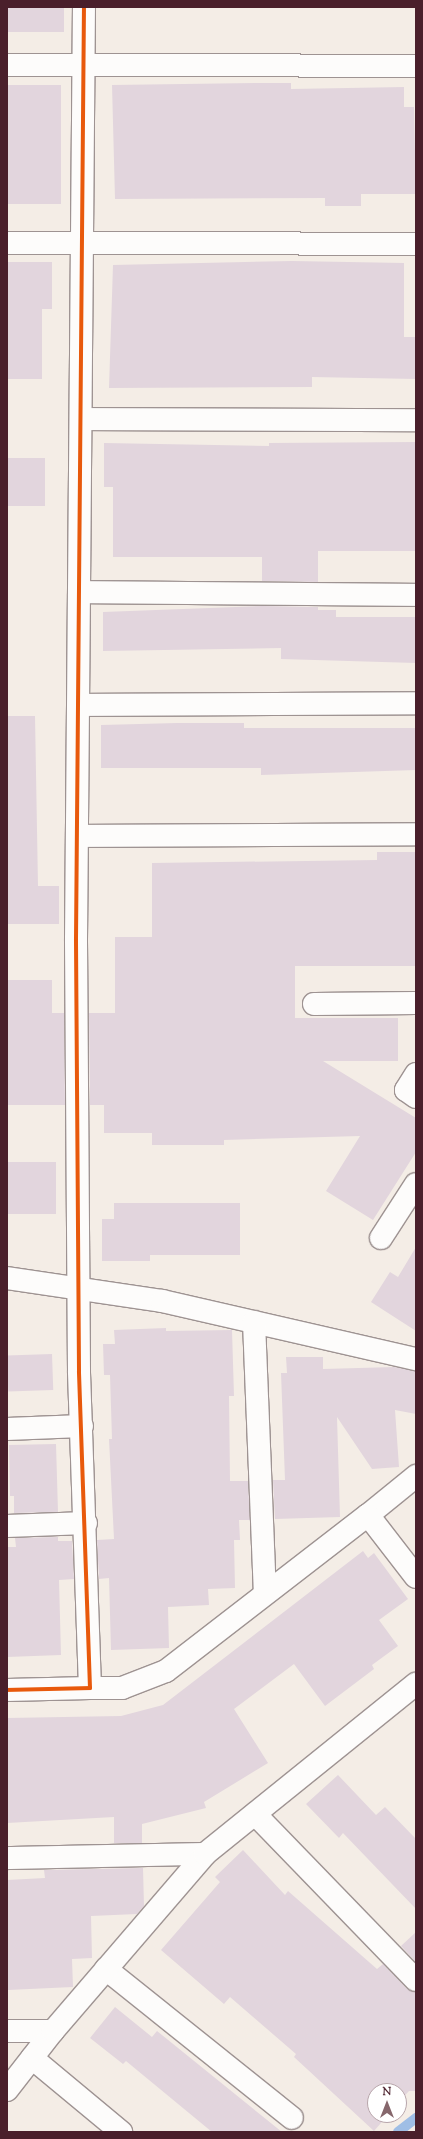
<!DOCTYPE html>
<html>
<head>
<meta charset="utf-8">
<style>
	body { margin:0 }
	#map { position:relative; width:423px; height:2139px; overflow:hidden; background:#f4ede6; font-family:"Sorts Mill Goudy",serif }
	div>[style] { position:absolute }
	.stream>* { height:10px; margin:-5px; padding:0 5px; transform-origin:5px; border-radius:5px; background:#9fbee5 }
	.building>* { inset:0; background:#e2d5dd; transform-origin:0 0 }
	.roads { filter:drop-shadow(1px 0 #9e9392) drop-shadow(-1px 0 #9e9392) drop-shadow(0 1px #9e9392) drop-shadow(0 -1px #9e9392) }
	.minor>* { height:22px; margin:-11px; padding:0 11px; transform-origin:11px; border-radius:11px; background:#fdfcfb }
	.cycleway>* { height:4px; margin:-2px; padding:0 2px; transform-origin:2px; border-radius:2px; background:#e8590c }
	span { translate:-50% -50%; white-space:nowrap; text-align:center; line-height:1.15; -webkit-text-stroke:3px #fff; paint-order:stroke }
	.frame { position:absolute; inset:0; border:8px solid #4a1f2b; pointer-events:none }
	.north { position:absolute; left:367px; top:2083px; width:40px; height:40px; box-sizing:border-box; background:#fff; border:1px solid #b7a5aa; border-radius:50%; rotate:0deg; font-size:11px; font-weight:700; line-height:16px; text-align:center; color:#4a1f2b }
	.north::after { content:''; display:block; margin:auto; width:14px; height:18px; background:#86676c; clip-path:polygon(50% 0,100% 100%,50% 72%,0 100%) }
</style>
</head>
<body>
<div id="map">
	<div class="stream">
		<i style="left:398px;top:2132px;width:23px;rotate:-38deg"></i>
	</div>
	<div class="building">
		<i style="left:7px;top:7px;width:57px;height:25px"></i>
		<i style="clip-path:polygon(255px 83px,291px 83px,291px 89px,404px 87px,404px 107px,414px 107px,416px 194px,361px 194px,361px 206px,325px 206px,325px 198px,115px 199px,112px 85px)"></i>
		<i style="left:7px;top:85px;width:54px;height:119px"></i>
		<i style="clip-path:polygon(292px 261px,404px 263px,404px 337px,416px 337px,416px 379px,312px 377px,312px 387px,109px 388px,113px 265px)"></i>
		<i style="clip-path:polygon(7px 262px,52px 262px,52px 309px,42px 309px,42px 379px,7px 379px)"></i>
		<i style="clip-path:polygon(416px 442px,416px 551px,318px 551px,318px 582px,262px 581px,262px 557px,113px 557px,113px 487px,104px 487px,104px 443px,269px 446px,269px 443px)"></i>
		<i style="left:7px;top:458px;width:38px;height:48px"></i>
		<i style="clip-path:polygon(262px 606px,318px 607px,318px 610px,336px 610px,336px 617px,416px 617px,416px 663px,281px 659px,281px 648px,103px 651px,103px 612px)"></i>
		<i style="clip-path:polygon(7px 716px,35px 716px,38px 886px,59px 886px,59px 924px,8px 924px)"></i>
		<i style="clip-path:polygon(177px 723px,244px 723px,244px 728px,416px 728px,416px 770px,261px 775px,261px 768px,101px 768px,101px 725px)"></i>
		<i style="clip-path:polygon(377px 852px,416px 852px,416px 966px,295px 966px,295px 1018px,398px 1018px,398px 1061px,323px 1061px,416px 1118px,416px 1152px,373px 1220px,326px 1191px,360px 1136px,224px 1140px,224px 1145px,152px 1145px,152px 1133px,104px 1133px,104px 1105px,90px 1105px,89px 1013px,115px 1013px,115px 937px,152px 937px,152px 863px,377px 860px)"></i>
		<i style="clip-path:polygon(7px 980px,52px 980px,52px 1013px,64px 1013px,65px 1105px,7px 1105px)"></i>
		<i style="left:7px;top:1162px;width:49px;height:52px"></i>
		<i style="clip-path:polygon(114px 1203px,240px 1203px,240px 1255px,150px 1255px,150px 1261px,102px 1261px,102px 1219px,114px 1219px)"></i>
		<i style="clip-path:polygon(416px 1247px,416px 1331px,371px 1302px,390px 1272px,398px 1277px)"></i>
		<i style="clip-path:polygon(166px 1328px,166px 1331px,232px 1330px,234px 1396px,229px 1396px,230px 1481px,248px 1481px,250px 1520px,239px 1520px,240px 1540px,234px 1540px,235px 1588px,208px 1589px,209px 1605px,168px 1607px,169px 1648px,111px 1650px,109px 1578px,99px 1579px,97px 1540px,114px 1539px,109px 1439px,112px 1439px,110px 1375px,104px 1375px,103px 1344px,115px 1344px,114px 1330px)"></i>
		<i style="left:52px;top:1354px;width:36px;height:45px;rotate:88deg"></i>
		<i style="clip-path:polygon(286px 1357px,323px 1357px,323px 1369px,394px 1367px,416px 1371px,416px 1414px,395px 1410px,399px 1467px,372px 1469px,337px 1417px,340px 1517px,275px 1519px,273px 1480px,285px 1480px,281px 1373px,287px 1373px)"></i>
		<i style="clip-path:polygon(56px 1444px,58px 1512px,14px 1513px,14px 1496px,10px 1496px,9px 1445px)"></i>
		<i style="clip-path:polygon(58px 1537px,58px 1541px,72px 1541px,74px 1579px,59px 1580px,61px 1655px,7px 1657px,7px 1547px,16px 1547px,15px 1538px)"></i>
		<i style="clip-path:polygon(363px 1551px,368px 1558px,374px 1553px,408px 1599px,379px 1620px,398px 1646px,372px 1665px,374px 1669px,325px 1706px,294px 1664px,234px 1709px,268px 1763px,204px 1802px,206px 1808px,142px 1824px,142px 1843px,114px 1843px,114px 1817px,7px 1823px,7px 1718px,121px 1716px,163px 1705px)"></i>
		<i style="clip-path:polygon(338px 1775px,376px 1815px,385px 1807px,416px 1839px,416px 1909px,343px 1833px,339px 1838px,306px 1804px)"></i>
		<i style="clip-path:polygon(243px 1850px,285px 1895px,288px 1891px,377px 1969px,383px 1964px,407px 1989px,416px 1992px,416px 2091px,409px 2091px,399px 2102px,399px 2091px,375px 2091px,375px 2115px,388px 2115px,374px 2131px,294px 2057px,296px 2054px,230px 1997px,224px 2004px,161px 1950px,220px 1882px,215px 1877px)"></i>
		<i style="clip-path:polygon(143px 1868px,144px 1906px,137px 1914px,91px 1916px,92px 1958px,72px 1959px,73px 1987px,8px 1990px,7px 1880px,45px 1878px,44px 1870px)"></i>
		<i style="clip-path:polygon(416px 1932px,416px 1962px,401px 1946px)"></i>
		<i style="clip-path:polygon(115px 2007px,152px 2037px,157px 2031px,282px 2132px,212px 2132px,126px 2061px,123px 2064px,90px 2038px)"></i>
	</div>
	<div class="roads">
		<div class="minor">
			<i style="left:7px;top:65px;width:409px;rotate:0.1deg"></i>
			<i style="left:7px;top:243px;width:409px;rotate:0.1deg"></i>
			<i style="left:81px;top:419px;width:335px;rotate:0.2deg"></i>
			<i style="left:79px;top:592px;width:337px;rotate:0.5deg"></i>
			<i style="left:79px;top:705px;width:337px;rotate:-0.3deg"></i>
			<i style="left:79px;top:836px;width:337px;rotate:-0.3deg"></i>
			<i style="left:314px;top:1004px;width:102px;rotate:-0.6deg"></i>
			<i style="left:416px;top:1074px;width:19px;rotate:122deg"></i>
			<i style="left:406px;top:1090px;width:12px;rotate:35deg"></i>
			<i style="left:381px;top:1238px;width:64px;rotate:-57.1deg"></i>
			<i style="left:7px;top:1278px;width:157px;rotate:8.4deg"></i>
			<i style="left:162px;top:1301px;width:261px;rotate:12.9deg"></i>
			<i style="left:254px;top:1322px;width:270px;rotate:87.7deg"></i>
			<i style="left:7px;top:1429px;width:75px;rotate:-2.3deg"></i>
			<i style="left:368px;top:1515px;width:62px;rotate:-39.1deg"></i>
			<i style="left:7px;top:1526px;width:79px;rotate:-2.2deg"></i>
			<i style="left:90px;top:1688px;width:32px"></i>
			<i style="left:122px;top:1688px;width:47px;rotate:-21.1deg"></i>
			<i style="left:166px;top:1671px;width:255px;rotate:-37.7deg"></i>
			<i style="left:368px;top:1515px;width:78px;rotate:52.3deg"></i>
			<i style="left:7px;top:1690px;width:83px;rotate:-1.4deg"></i>
			<i style="left:90px;top:1688px;width:317px;rotate:-92deg"></i>
			<i style="left:79px;top:1371px;width:432px;rotate:-90.4deg"></i>
			<i style="left:76px;top:939px;width:932px;rotate:-89.51deg"></i>
			<i style="left:255px;top:1814px;width:231px;rotate:45.9deg"></i>
			<i style="left:7px;top:1858px;width:198px;rotate:-1.2deg"></i>
			<i style="left:106px;top:1969px;width:238px;rotate:38.7deg"></i>
			<i style="left:7px;top:2031px;width:46px"></i>
			<i style="left:32px;top:2058px;width:116px;rotate:39.7deg"></i>
			<i style="left:7px;top:2090px;width:75px;rotate:-52.1deg"></i>
			<i style="left:53px;top:2031px;width:233px;rotate:-49.3deg"></i>
			<i style="left:205px;top:1854px;width:271px;rotate:-38.9deg"></i>
		</div>
	</div>
	<div class="cycleway">
		<i style="left:7px;top:1690px;width:83px;rotate:-1.4deg"></i>
		<i style="left:90px;top:1688px;width:317px;rotate:-92deg"></i>
		<i style="left:79px;top:1371px;width:432px;rotate:-90.4deg"></i>
		<i style="left:76px;top:939px;width:932px;rotate:-89.51deg"></i>
	</div>
	<div class="frame"></div>
	<div class="north">N</div>
</div>
</body>
</html>
